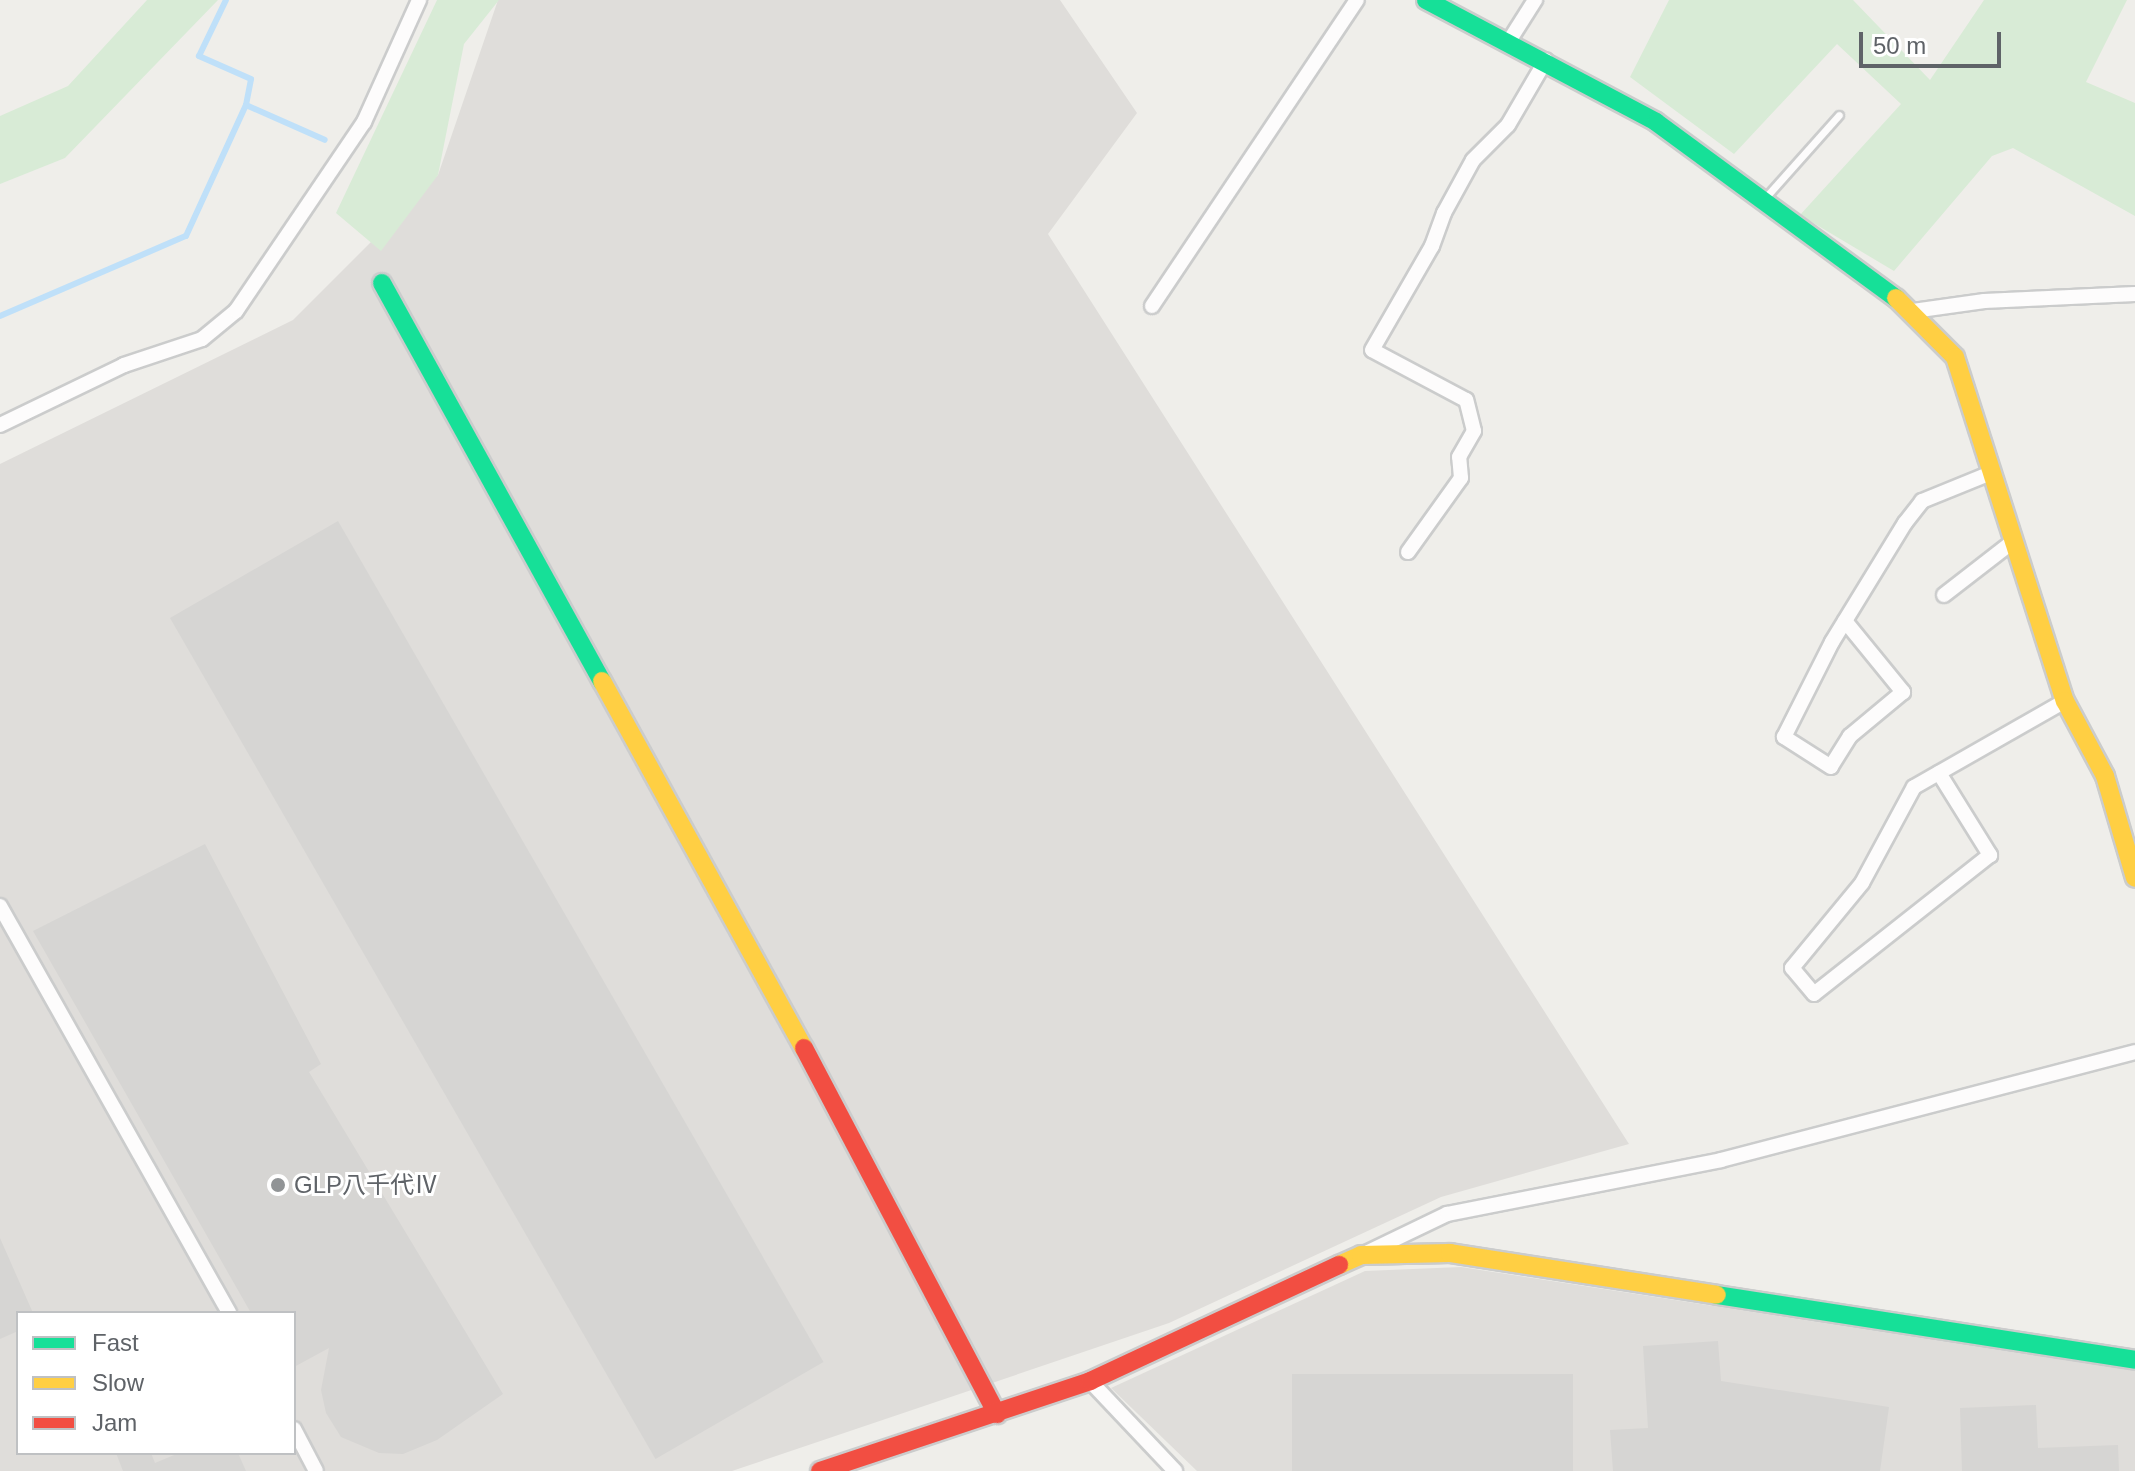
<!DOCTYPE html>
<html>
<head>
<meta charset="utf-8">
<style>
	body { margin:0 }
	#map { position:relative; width:2135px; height:1471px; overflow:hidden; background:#efeeea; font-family:Arial,"Noto Sans JP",sans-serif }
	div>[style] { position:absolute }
	.industrial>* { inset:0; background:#dfddda }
	.green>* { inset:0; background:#d8ebd6 }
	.stream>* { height:6px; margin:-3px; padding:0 3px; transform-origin:3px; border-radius:3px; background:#bfe0f9 }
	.building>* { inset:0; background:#d6d5d3; transform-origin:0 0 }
	.roads { filter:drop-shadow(2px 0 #cbcccc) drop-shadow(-2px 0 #cbcccc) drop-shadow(0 2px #cbcccc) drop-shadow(0 -2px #cbcccc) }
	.lane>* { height:7px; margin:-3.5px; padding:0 3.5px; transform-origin:3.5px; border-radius:3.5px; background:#fdfcfc }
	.street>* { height:14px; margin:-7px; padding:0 7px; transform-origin:7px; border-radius:7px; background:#fdfcfc }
	.fast>* { height:18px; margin:-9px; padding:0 9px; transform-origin:9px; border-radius:9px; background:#16e098 }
	.slow>* { height:18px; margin:-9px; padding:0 9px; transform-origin:9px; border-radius:9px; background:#ffcf43 }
	.jam>* { height:18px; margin:-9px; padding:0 9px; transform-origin:9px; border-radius:9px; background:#f24e42 }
	.dots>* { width:22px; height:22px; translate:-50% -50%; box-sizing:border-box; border:4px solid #fff; border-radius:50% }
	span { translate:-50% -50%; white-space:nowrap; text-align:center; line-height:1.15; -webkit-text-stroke:6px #fff; paint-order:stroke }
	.poi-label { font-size:24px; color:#5f6368 }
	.left { translate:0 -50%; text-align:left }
	.legend { position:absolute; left:16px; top:1311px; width:280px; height:144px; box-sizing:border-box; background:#fff; border:2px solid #bfc1c3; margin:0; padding:10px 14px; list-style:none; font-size:24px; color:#5f6368 }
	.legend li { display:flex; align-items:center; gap:16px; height:40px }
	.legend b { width:40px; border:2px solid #bfc1c3 }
	.scale { position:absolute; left:1859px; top:32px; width:142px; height:36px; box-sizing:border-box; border:4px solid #5f6368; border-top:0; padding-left:10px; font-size:24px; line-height:28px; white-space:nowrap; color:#5f6368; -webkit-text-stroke:6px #fff; paint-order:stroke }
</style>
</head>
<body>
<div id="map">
	<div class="industrial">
		<i style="clip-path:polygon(evenodd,498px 0,1060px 0,1137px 113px,1048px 234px,1629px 1144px,1441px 1197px,1169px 1323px,732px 1471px,0 1471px,0 464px,293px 320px,438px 175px,498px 0,18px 1313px,294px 1313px,294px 1453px,18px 1453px,18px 1313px)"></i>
		<i style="clip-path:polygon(1461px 1267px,2135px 1371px,2135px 1471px,1197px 1471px,1111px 1388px,1365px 1271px)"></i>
	</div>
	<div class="green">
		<i style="clip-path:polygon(147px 0,218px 0,65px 158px,0 184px,0 116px,68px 86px)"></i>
		<i style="clip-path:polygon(437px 0,499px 0,464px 44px,438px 175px,381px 251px,336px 213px)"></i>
		<i style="clip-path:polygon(1669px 0,1853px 0,1930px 80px,1984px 0,2127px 0,2086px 82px,2135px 103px,2135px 216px,2013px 148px,1992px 156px,1894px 271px,1800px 215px,1901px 104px,1837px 44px,1734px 154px,1630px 77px)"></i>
	</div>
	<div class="stream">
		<i style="left:246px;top:105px;width:86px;rotate:23.9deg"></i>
		<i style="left:0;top:316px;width:202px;rotate:-23.3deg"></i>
		<i style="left:186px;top:236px;width:144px;rotate:-65.4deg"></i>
		<i style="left:246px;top:105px;width:26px;rotate:-79deg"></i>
		<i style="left:251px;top:79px;width:57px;rotate:-156.1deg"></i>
		<i style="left:199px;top:56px;width:62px;rotate:-64.3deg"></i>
	</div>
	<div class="building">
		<i style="left:338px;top:521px;width:971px;height:194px;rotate:60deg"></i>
		<i style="clip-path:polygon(205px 844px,321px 1064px,309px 1072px,503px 1394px,437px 1440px,403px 1454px,379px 1453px,341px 1437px,326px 1413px,321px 1390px,329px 1348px,294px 1367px,294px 1313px,251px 1313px,33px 931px)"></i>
		<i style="clip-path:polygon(0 1238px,33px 1313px,18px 1313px,18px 1331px,0 1339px)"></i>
		<i style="clip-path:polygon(1718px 1341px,1721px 1381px,1889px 1407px,1880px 1471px,1613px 1471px,1610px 1430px,1648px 1428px,1643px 1346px)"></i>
		<i style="left:1292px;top:1374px;width:281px;height:97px"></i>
		<i style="clip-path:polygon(2036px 1405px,2038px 1448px,2118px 1445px,2119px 1471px,1962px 1471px,1960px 1408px)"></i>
		<i style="clip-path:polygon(116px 1453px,151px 1453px,155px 1463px,179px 1453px,238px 1453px,246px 1471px,123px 1471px)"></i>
	</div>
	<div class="roads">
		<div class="lane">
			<i style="left:1765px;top:198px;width:111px;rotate:-48.3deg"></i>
		</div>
		<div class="street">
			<i style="left:1509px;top:41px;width:49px;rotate:-57.6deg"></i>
			<i style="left:1152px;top:306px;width:368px;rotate:-56.2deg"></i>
			<i style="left:1913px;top:311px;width:72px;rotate:-8deg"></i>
			<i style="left:1984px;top:301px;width:151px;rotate:-2.7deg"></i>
			<i style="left:0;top:425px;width:138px;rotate:-25.8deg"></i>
			<i style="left:124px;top:365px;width:82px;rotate:-18.4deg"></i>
			<i style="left:202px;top:339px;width:44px;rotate:-39.5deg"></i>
			<i style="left:236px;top:311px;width:228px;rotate:-55.9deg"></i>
			<i style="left:364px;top:122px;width:134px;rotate:-65.7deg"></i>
			<i style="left:1408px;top:552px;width:91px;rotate:-54.4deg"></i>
			<i style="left:1461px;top:478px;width:21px;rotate:-95deg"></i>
			<i style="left:1459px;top:457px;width:30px;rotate:-60deg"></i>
			<i style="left:1474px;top:431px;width:32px;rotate:-104deg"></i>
			<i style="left:1466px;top:400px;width:106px;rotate:-152deg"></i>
			<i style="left:1372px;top:350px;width:120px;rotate:-60deg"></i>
			<i style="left:1432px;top:246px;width:35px;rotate:-70deg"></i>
			<i style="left:1444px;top:213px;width:60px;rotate:-61.3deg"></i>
			<i style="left:1473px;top:160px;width:49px;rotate:-45deg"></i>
			<i style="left:1508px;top:125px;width:75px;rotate:-59.7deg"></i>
			<i style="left:1944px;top:595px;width:85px;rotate:-37.8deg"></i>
			<i style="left:1845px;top:621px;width:92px;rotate:50.8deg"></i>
			<i style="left:1903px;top:692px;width:69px;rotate:140.3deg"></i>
			<i style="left:1850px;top:736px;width:36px;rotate:122deg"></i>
			<i style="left:1831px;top:767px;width:56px;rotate:-147.4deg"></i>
			<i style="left:1784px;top:737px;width:106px;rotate:-63.2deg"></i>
			<i style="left:1832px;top:642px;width:140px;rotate:-58.5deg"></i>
			<i style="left:1905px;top:523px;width:28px;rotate:-52deg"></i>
			<i style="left:1922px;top:501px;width:74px;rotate:-22.1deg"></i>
			<i style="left:1939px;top:773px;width:97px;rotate:58.1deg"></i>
			<i style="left:1990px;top:855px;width:224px;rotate:141.7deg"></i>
			<i style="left:1814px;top:994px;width:34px;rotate:-130deg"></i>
			<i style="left:1792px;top:968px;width:110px;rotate:-50.5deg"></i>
			<i style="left:1862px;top:883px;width:109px;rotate:-61.6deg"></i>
			<i style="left:1914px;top:787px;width:174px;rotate:-29.7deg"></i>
			<i style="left:0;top:906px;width:467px;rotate:60.6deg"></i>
			<i style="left:1368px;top:1252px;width:88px;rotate:-25.7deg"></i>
			<i style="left:1447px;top:1214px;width:279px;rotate:-11.1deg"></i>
			<i style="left:1721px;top:1160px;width:428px;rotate:-14.6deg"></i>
			<i style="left:1090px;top:1381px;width:124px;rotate:46.6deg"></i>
			<i style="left:294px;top:1429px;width:47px;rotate:62.4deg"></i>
		</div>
		<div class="fast">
			<i style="left:1426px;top:0;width:260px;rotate:27.9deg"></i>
			<i style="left:1656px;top:122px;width:298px;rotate:36.3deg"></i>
			<i style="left:382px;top:283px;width:455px;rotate:61.1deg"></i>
			<i style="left:1717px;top:1295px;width:423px;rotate:8.8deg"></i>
		</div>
		<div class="slow">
			<i style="left:1896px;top:298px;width:83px;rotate:45deg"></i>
			<i style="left:1955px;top:357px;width:361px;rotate:72.3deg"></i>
			<i style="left:2065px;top:701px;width:85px;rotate:61.9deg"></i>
			<i style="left:2105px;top:776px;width:106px;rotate:73.6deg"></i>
			<i style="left:602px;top:681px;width:419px;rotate:61.2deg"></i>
			<i style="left:1339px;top:1265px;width:24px;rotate:-24deg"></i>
			<i style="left:1361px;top:1255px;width:89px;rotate:-1.3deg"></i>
			<i style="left:1450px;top:1253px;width:270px;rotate:8.9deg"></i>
		</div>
		<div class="jam">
			<i style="left:804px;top:1048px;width:414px;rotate:62.2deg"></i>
			<i style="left:820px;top:1471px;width:285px;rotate:-18.4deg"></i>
			<i style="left:1090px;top:1381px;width:275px;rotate:-25deg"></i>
		</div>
	</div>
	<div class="dots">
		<i style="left:278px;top:1185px;background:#919496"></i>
	</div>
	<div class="poi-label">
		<span class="left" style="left:294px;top:1185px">GLP八千代Ⅳ</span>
	</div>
	<ul class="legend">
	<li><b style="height:10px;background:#16e098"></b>Fast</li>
	<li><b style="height:10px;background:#ffcf43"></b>Slow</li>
	<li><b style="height:10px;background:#f24e42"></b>Jam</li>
	</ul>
	<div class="scale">50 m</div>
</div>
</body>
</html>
